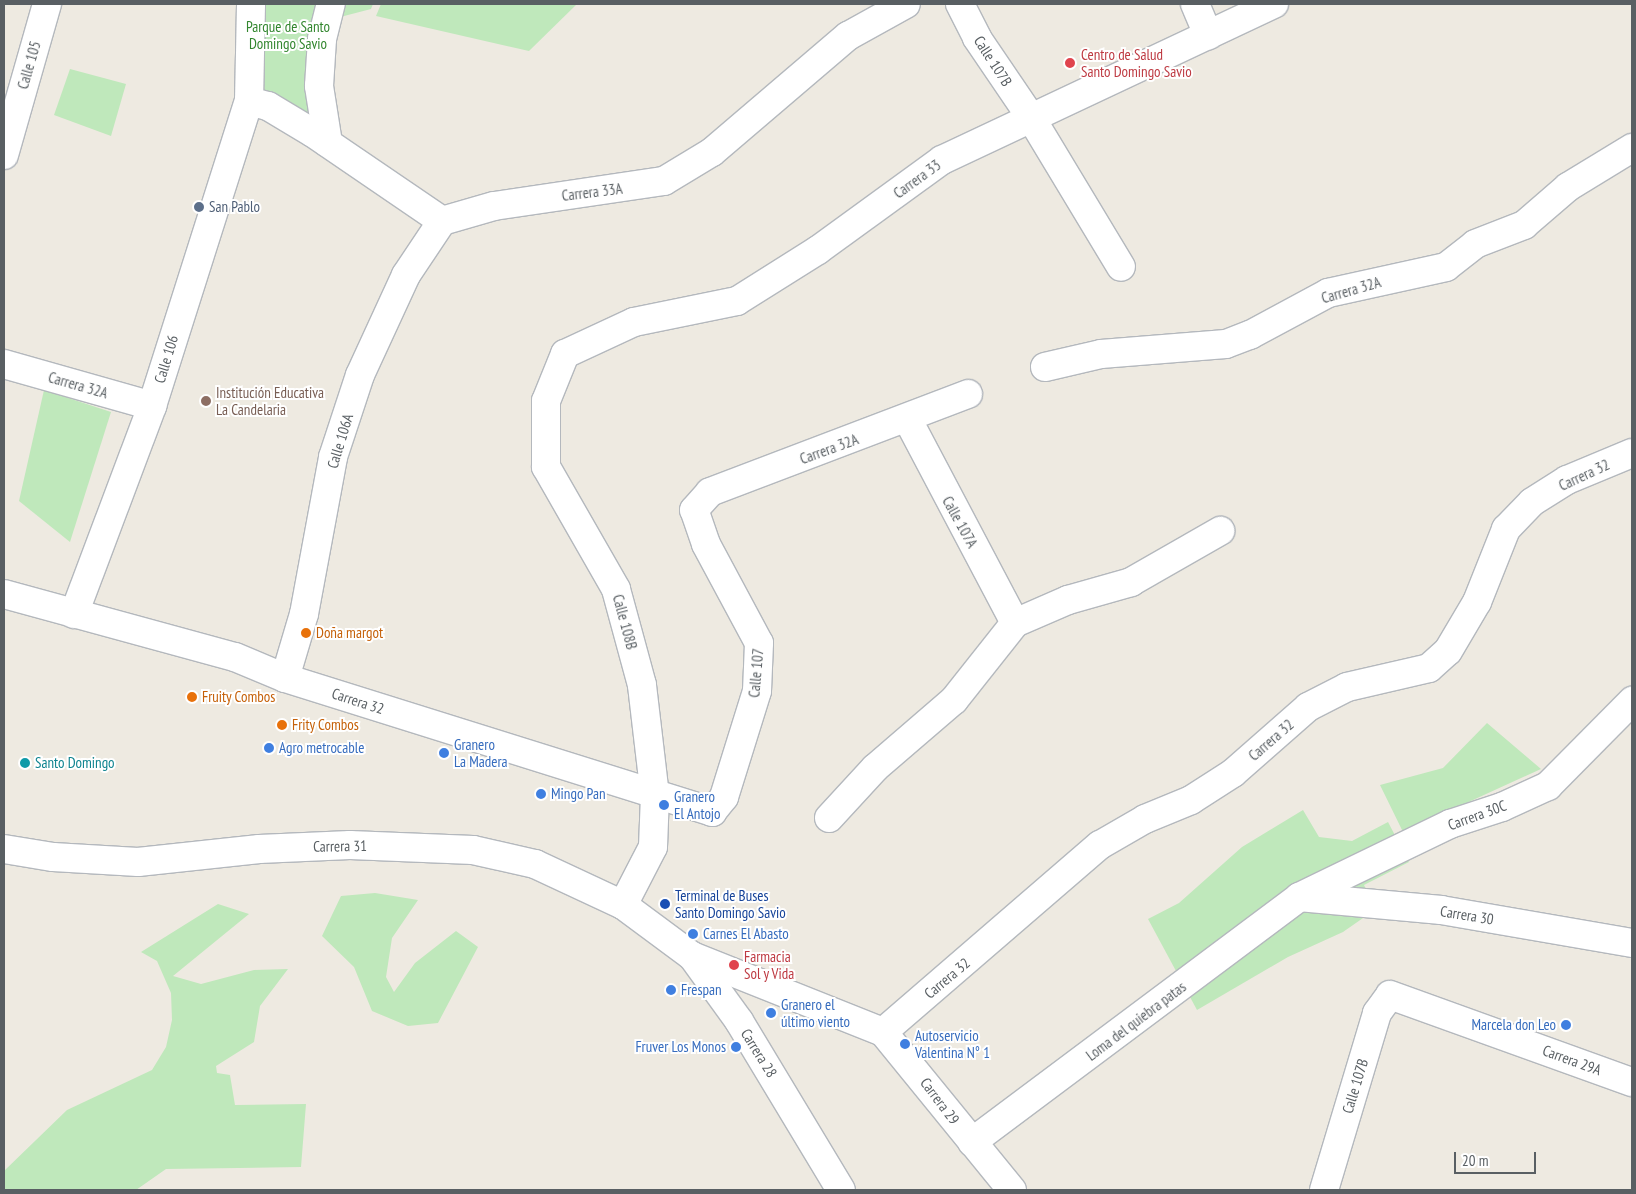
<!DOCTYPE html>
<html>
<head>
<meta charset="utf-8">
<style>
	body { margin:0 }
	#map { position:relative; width:1636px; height:1194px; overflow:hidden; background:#eeeae1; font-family:"PT Sans Narrow",sans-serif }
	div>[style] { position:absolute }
	.green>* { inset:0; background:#bfe8bb }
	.roads { filter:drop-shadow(1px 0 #b4b8bd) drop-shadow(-1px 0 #b4b8bd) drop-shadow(0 1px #b4b8bd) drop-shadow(0 -1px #b4b8bd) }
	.minor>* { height:28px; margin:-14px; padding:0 14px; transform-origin:14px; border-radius:14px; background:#fff }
	.dots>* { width:14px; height:14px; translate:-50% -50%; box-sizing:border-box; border:2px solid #fff; border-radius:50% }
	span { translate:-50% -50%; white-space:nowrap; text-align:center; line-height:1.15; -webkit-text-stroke:4px #fff; paint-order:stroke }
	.park-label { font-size:15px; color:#32862e }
	.health-label { font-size:15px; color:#be3a42 }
	.left { translate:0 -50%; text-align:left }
	.street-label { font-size:15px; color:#595f63 }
	.service-label { font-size:15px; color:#4e5e75 }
	.education-label { font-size:15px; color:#785e54 }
	.food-label { font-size:15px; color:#c56008 }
	.shop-label { font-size:15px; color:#366cbe }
	.right { translate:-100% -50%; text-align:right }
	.culture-label { font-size:15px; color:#0d838f }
	.transit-label { font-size:15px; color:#164399 }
	.frame { position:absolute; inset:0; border:5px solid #595f63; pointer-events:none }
	.scale { position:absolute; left:1454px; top:1152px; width:82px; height:22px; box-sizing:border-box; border:2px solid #595f63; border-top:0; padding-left:6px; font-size:15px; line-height:18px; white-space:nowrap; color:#595f63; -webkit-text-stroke:4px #fff; paint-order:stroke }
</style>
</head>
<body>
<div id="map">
	<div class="green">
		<i style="clip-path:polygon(257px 4px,373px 4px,371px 9px,321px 22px,311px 118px,254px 86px)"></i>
		<i style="clip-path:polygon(381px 4px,577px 4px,529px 51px,376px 16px)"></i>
		<i style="clip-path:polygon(70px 69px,126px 84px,111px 136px,54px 115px)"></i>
		<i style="clip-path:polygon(44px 390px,111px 412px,70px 542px,19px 501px)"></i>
		<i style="clip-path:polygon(1487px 723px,1541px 769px,1403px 832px,1380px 785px,1443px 768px)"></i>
		<i style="clip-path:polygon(1303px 810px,1319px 837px,1352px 841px,1388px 822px,1409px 862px,1364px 885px,1376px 909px,1343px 932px,1288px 957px,1197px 1010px,1148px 919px,1179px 903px,1242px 847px)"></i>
		<i style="clip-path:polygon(375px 893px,418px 900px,392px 938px,386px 977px,394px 992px,415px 963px,456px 931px,478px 947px,438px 1023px,408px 1026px,372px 1011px,354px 967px,322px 936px,341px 896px)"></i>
		<i style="clip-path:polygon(218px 904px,249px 914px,173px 976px,201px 984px,254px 970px,288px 969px,260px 1006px,254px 1042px,216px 1066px,217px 1073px,230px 1075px,235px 1105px,306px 1104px,301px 1167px,166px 1169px,136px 1190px,4px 1190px,4px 1171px,67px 1110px,152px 1070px,166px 1047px,172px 1020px,171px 993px,157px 961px,141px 952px)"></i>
	</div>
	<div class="roads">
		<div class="minor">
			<i style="left:960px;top:4px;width:38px;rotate:63deg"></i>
			<i style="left:977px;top:38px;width:94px;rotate:55.8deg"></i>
			<i style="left:1030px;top:116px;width:176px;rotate:58.9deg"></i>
			<i style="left:1195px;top:4px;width:34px;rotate:67deg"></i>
			<i style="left:249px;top:101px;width:97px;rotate:-88.8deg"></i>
			<i style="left:328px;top:143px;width:58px;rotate:-99deg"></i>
			<i style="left:319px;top:86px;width:47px;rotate:-86.3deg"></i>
			<i style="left:322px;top:39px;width:36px;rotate:-76deg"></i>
			<i style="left:4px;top:155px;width:157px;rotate:-74.1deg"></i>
			<i style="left:442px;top:221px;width:54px;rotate:-16.1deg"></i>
			<i style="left:494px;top:206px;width:172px;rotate:-8.4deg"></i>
			<i style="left:664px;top:181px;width:56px;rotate:-31.1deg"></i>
			<i style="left:712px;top:152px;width:179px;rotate:-40.5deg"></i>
			<i style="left:848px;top:36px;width:66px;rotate:-28.9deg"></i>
			<i style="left:4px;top:364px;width:154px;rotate:15.8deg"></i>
			<i style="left:1045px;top:367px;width:57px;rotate:-13.1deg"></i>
			<i style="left:1101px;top:354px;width:125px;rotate:-4.6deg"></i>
			<i style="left:1226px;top:344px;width:26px;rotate:-21deg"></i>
			<i style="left:1250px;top:335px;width:89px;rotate:-28.3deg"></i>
			<i style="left:1328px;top:293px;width:121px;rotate:-12.4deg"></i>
			<i style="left:1446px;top:267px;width:37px;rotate:-38deg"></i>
			<i style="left:1475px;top:244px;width:53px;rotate:-21.2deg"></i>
			<i style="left:1524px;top:225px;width:58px;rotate:-40.8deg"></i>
			<i style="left:1568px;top:187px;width:75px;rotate:-31.4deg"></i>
			<i style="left:908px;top:420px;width:229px;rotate:62.2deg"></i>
			<i style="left:4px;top:594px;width:239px;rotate:15.3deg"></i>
			<i style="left:235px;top:657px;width:54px;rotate:22.8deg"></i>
			<i style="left:285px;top:678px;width:448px;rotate:17.4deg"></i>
			<i style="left:712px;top:812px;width:19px;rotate:-51deg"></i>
			<i style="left:724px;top:797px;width:111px;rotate:-72.7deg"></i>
			<i style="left:757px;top:691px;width:48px;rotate:-87.6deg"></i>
			<i style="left:759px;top:643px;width:112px;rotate:-118.2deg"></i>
			<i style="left:706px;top:544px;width:36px;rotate:-109deg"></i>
			<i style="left:694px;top:510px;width:24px;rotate:-48deg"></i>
			<i style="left:710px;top:492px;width:276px;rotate:-20.8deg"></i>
			<i style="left:74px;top:614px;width:222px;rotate:-69.4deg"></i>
			<i style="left:152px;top:406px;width:320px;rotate:-72.4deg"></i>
			<i style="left:249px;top:101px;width:20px;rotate:15deg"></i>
			<i style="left:268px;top:106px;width:52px;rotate:31deg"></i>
			<i style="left:313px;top:133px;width:156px;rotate:34.3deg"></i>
			<i style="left:1015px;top:623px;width:58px;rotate:-23.5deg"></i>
			<i style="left:1068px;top:600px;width:66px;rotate:-15.9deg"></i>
			<i style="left:1131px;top:582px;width:103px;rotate:-29.8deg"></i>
			<i style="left:285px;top:678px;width:67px;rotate:-73.5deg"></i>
			<i style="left:304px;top:614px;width:160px;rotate:-79.5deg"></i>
			<i style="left:333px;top:457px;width:86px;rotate:-71.8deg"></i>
			<i style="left:360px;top:375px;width:110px;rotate:-65.3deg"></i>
			<i style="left:406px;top:275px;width:65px;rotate:-56.3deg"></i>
			<i style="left:829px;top:818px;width:68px;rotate:-47.4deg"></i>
			<i style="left:875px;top:768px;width:104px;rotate:-40.7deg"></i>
			<i style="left:954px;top:700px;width:98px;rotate:-51.6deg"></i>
			<i style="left:4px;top:849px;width:50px;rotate:9.3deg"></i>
			<i style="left:53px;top:857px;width:85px;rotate:3.4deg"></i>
			<i style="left:138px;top:862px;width:122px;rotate:-6.1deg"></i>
			<i style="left:259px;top:849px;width:91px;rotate:-2.5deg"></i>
			<i style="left:350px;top:845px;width:123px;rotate:2.3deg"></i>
			<i style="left:473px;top:850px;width:64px;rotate:12.7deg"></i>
			<i style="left:535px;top:864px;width:97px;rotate:25deg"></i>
			<i style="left:623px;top:905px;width:86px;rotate:36.5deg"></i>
			<i style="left:692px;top:956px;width:80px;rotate:54.1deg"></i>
			<i style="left:739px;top:1021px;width:197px;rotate:58.9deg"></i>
			<i style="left:1299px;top:897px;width:143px;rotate:5.2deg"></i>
			<i style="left:1441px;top:910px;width:194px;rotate:9.8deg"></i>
			<i style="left:623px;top:905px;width:65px;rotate:-62.7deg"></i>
			<i style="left:653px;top:847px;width:51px;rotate:-87.8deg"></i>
			<i style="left:655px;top:796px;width:112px;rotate:-96.7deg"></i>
			<i style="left:642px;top:685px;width:99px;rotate:-105.2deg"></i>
			<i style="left:616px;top:589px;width:141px;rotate:-119.8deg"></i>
			<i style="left:546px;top:467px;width:66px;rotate:-90deg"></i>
			<i style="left:546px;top:401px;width:51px;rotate:-68deg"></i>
			<i style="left:565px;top:354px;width:76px;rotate:-24.9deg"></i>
			<i style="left:634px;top:322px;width:105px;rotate:-11.5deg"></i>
			<i style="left:737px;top:301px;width:96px;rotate:-32.2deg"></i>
			<i style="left:818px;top:250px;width:153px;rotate:-36deg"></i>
			<i style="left:942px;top:160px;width:367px;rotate:-25.2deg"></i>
			<i style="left:692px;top:956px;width:206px;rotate:21.7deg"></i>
			<i style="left:883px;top:1032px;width:204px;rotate:50.8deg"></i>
			<i style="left:883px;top:1032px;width:286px;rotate:-40.8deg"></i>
			<i style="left:1100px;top:845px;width:52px;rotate:-30deg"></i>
			<i style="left:1145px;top:819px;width:50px;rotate:-22.4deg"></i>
			<i style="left:1191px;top:800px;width:50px;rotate:-32.7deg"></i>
			<i style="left:1233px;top:773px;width:100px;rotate:-41.3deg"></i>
			<i style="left:1308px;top:707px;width:44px;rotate:-27.1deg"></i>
			<i style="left:1347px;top:687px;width:84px;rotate:-13deg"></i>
			<i style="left:1429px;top:668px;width:25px;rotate:-42deg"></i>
			<i style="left:1448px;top:651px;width:57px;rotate:-59.4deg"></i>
			<i style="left:1477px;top:602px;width:79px;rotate:-68.3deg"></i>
			<i style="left:1506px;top:529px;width:37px;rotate:-46deg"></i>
			<i style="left:1532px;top:502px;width:41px;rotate:-32.2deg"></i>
			<i style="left:1567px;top:480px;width:70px;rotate:-22.6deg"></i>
			<i style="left:972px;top:1142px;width:409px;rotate:-36.8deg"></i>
			<i style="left:1299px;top:897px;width:168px;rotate:-25.8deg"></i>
			<i style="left:1450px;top:824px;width:55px;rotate:-18.1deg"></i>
			<i style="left:1502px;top:807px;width:51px;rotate:-24.5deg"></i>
			<i style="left:1548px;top:786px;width:120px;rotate:-45.3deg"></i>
			<i style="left:1324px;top:1190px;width:185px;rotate:-73.3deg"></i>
			<i style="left:1377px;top:1013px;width:22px;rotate:-54deg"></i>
			<i style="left:1390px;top:995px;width:257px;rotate:19.8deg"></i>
		</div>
	</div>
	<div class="dots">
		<i style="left:1070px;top:63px;background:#e0444e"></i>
		<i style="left:199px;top:207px;background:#5c6f8a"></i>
		<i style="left:206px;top:401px;background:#8d6e63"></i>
		<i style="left:306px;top:633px;background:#e8710a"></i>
		<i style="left:192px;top:697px;background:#e8710a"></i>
		<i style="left:282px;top:725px;background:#e8710a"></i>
		<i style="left:269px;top:748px;background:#3f7fe0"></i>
		<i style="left:444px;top:753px;background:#3f7fe0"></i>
		<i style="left:25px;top:763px;background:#0f9aa8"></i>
		<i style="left:541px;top:794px;background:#3f7fe0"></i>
		<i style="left:664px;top:805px;background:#3f7fe0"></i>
		<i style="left:665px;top:904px;background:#1a4fb4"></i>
		<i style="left:693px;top:934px;background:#3f7fe0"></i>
		<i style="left:734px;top:965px;background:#e0444e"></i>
		<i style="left:671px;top:990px;background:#3f7fe0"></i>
		<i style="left:771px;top:1013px;background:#3f7fe0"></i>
		<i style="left:1566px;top:1025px;background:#3f7fe0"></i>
		<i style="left:905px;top:1044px;background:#3f7fe0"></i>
		<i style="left:736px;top:1047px;background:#3f7fe0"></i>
	</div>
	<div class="park-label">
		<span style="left:288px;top:35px">Parque de Santo<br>Domingo Savio</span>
	</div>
	<div class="health-label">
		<span class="left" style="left:1081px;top:63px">Centro de Salud<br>Santo Domingo Savio</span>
		<span class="left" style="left:744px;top:965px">Farmacia<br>Sol y Vida</span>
	</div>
	<div class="street-label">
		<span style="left:993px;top:61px;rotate:57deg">Calle 107B</span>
		<span style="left:29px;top:65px;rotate:-74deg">Calle 105</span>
		<span style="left:917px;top:179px;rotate:-36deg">Carrera 33</span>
		<span style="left:592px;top:192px;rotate:-7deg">Carrera 33A</span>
		<span style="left:1351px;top:290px;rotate:-16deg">Carrera 32A</span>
		<span style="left:166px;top:359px;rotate:-73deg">Calle 106</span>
		<span style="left:78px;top:385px;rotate:16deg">Carrera 32A</span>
		<span style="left:340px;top:441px;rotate:-73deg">Calle 106A</span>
		<span style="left:829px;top:449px;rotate:-20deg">Carrera 32A</span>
		<span style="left:1584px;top:475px;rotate:-25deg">Carrera 32</span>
		<span style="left:960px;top:522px;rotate:61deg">Calle 107A</span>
		<span style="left:625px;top:622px;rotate:75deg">Calle 108B</span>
		<span style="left:756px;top:673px;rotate:-85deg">Calle 107</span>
		<span style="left:358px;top:701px;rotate:18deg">Carrera 32</span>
		<span style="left:1271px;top:740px;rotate:-41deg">Carrera 32</span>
		<span style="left:1477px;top:815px;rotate:-20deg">Carrera 30C</span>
		<span style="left:340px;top:846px;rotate:-1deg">Carrera 31</span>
		<span style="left:1467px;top:915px;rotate:9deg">Carrera 30</span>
		<span style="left:947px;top:978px;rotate:-40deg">Carrera 32</span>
		<span style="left:1136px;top:1021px;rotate:-37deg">Loma del quiebra patas</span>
		<span style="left:759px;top:1053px;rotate:58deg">Carrera 28</span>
		<span style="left:1572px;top:1060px;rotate:20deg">Carrera 29A</span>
		<span style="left:1355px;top:1086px;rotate:-73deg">Calle 107B</span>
		<span style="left:940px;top:1101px;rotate:53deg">Carrera 29</span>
	</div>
	<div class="service-label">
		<span class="left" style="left:209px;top:207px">San Pablo</span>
	</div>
	<div class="education-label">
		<span class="left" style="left:216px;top:401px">Institución Educativa<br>La Candelaria</span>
	</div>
	<div class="food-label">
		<span class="left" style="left:316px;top:633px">Doña margot</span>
		<span class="left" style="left:202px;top:697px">Fruity Combos</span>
		<span class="left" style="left:292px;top:725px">Frity Combos</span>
	</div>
	<div class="shop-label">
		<span class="left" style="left:454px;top:753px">Granero<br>La Madera</span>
		<span class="left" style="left:279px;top:748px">Agro metrocable</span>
		<span class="left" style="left:551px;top:794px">Mingo Pan</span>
		<span class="left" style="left:674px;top:805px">Granero<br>El Antojo</span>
		<span class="left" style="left:703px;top:934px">Carnes El Abasto</span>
		<span class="left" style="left:681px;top:990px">Frespan</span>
		<span class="left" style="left:781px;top:1013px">Granero el<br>último viento</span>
		<span class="right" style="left:1556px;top:1025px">Marcela don Leo</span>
		<span class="left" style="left:915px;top:1044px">Autoservicio<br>Valentina N° 1</span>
		<span class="right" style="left:726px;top:1047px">Fruver Los Monos</span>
	</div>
	<div class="culture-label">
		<span class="left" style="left:35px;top:763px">Santo Domingo</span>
	</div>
	<div class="transit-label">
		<span class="left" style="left:675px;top:904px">Terminal de Buses<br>Santo Domingo Savio</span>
	</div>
	<div class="frame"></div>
	<div class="scale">20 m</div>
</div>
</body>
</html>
